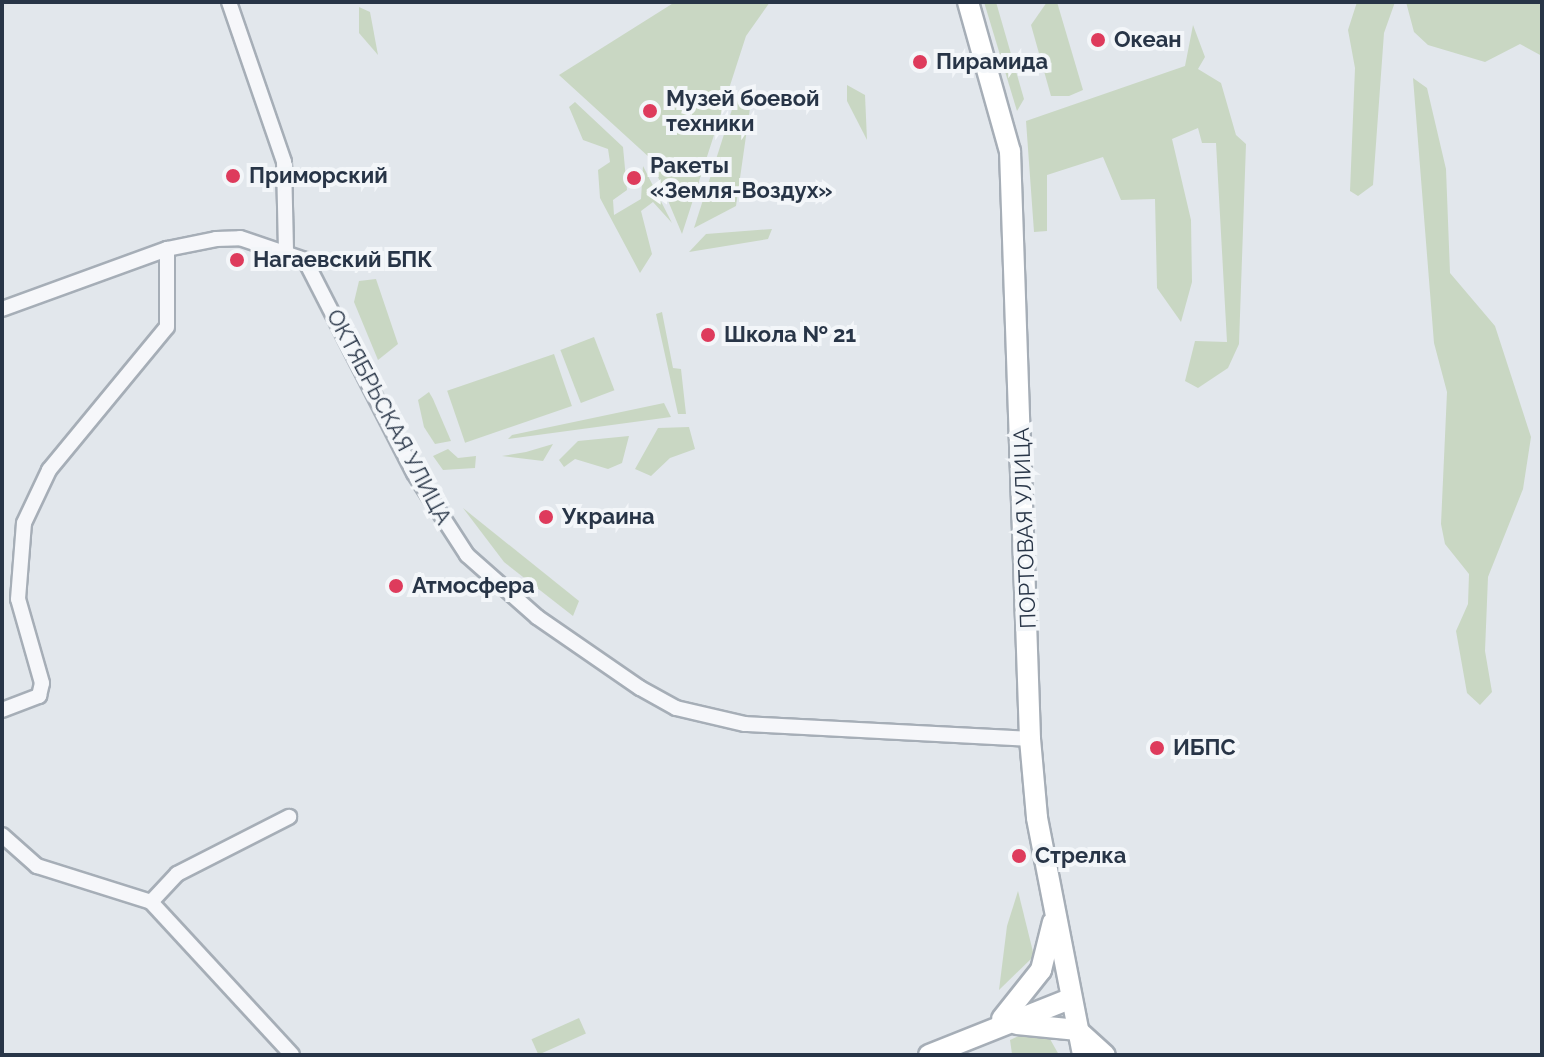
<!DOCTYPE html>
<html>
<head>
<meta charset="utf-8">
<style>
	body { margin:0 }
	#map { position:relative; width:1544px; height:1057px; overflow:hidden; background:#e2e7ec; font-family:Raleway,sans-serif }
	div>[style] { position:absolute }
	.green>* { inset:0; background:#c9d7c3; transform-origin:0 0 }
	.roads { filter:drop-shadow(2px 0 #a6aeb7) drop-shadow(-2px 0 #a6aeb7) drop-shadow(0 2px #a6aeb7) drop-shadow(0 -2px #a6aeb7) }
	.street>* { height:14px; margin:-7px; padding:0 7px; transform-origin:7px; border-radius:7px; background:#f6f7fa }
	.secondary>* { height:20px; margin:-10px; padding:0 10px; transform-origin:10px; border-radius:10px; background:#fff }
	.dots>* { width:22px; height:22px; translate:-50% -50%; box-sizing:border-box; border:4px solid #f3f6f9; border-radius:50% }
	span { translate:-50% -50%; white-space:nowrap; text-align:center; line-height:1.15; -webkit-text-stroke:8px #f3f6f9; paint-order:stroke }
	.poi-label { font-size:22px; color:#283547; font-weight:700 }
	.left { translate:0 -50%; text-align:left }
	.street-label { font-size:22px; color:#283547 }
	.frame { position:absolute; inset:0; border:4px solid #283547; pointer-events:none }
</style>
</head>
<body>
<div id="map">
	<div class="green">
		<i style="clip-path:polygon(675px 2px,770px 2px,746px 36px,682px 234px,650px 158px,559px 75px)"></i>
		<i style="clip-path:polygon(984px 2px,996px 2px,1024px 99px,1017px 111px)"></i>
		<i style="clip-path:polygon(1047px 2px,1057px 2px,1083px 90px,1069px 96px,1051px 96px,1031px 25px)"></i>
		<i style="clip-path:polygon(1357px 2px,1395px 2px,1384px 33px,1373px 185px,1358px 196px,1350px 191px,1355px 68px,1348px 30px)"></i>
		<i style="clip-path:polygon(1406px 2px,1542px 2px,1542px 56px,1520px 44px,1485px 62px,1428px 45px,1414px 32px)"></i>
		<i style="clip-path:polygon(359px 7px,370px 12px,378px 55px,359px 33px)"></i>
		<i style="clip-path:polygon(1193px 25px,1205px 57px,1198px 69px,1221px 83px,1236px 135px,1246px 144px,1239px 344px,1228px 368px,1198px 388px,1185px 381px,1195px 341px,1227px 342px,1216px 143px,1202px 143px,1198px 128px,1172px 139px,1191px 220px,1192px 282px,1181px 322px,1157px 288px,1155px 199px,1121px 200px,1103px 157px,1047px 175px,1047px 231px,1034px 232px,1026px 121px,1185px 66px)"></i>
		<i style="clip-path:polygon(1413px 78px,1427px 88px,1446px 169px,1450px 273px,1495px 326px,1531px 437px,1523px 489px,1488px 577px,1485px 651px,1492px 692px,1480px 705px,1467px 693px,1456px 631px,1468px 604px,1469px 574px,1445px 544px,1441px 524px,1447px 392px,1434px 343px)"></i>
		<i style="clip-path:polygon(847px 85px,865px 95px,867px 140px,847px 101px)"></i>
		<i style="clip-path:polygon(735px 100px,750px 108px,736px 206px,694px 228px)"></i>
		<i style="clip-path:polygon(575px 102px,623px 147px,627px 190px,613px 200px,614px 215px,641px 199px,643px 166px,672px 223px,653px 202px,641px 211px,652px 254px,640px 273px,600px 198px,598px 170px,610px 162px,608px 149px,583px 140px,569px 107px)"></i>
		<i style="clip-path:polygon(772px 229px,768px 239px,689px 252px,706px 234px)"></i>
		<i style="clip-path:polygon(376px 279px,398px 344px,378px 360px,354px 302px,359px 281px)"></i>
		<i style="clip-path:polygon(662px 312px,673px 368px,681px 369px,686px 414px,678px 414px,656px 314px)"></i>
		<i style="left:594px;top:337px;width:57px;height:36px;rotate:69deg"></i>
		<i style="left:554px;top:354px;width:55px;height:113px;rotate:71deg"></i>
		<i style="clip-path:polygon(429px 392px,433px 399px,451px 441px,435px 444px,424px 427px,418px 400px)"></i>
		<i style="clip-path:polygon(664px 403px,671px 417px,508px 439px,512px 435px)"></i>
		<i style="clip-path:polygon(689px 427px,695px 449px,670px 458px,651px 476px,635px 469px,658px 428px)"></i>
		<i style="clip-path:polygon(629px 436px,622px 463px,608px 469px,575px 459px,564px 467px,559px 460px,578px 441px)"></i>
		<i style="clip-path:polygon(553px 444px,543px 461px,502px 456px,526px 452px)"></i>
		<i style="clip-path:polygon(448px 449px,458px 458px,476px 456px,475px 468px,443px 470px,433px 456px)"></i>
		<i style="clip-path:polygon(463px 508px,579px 601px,573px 616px,504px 562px)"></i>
		<i style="clip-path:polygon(1018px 891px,1034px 956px,999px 990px,1007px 926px)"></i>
		<i style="left:579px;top:1018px;width:17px;height:52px;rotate:66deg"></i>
		<i style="clip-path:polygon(1023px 1034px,1050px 1039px,1059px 1055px,1012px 1054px,1010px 1040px)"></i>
	</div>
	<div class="roads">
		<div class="street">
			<i style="left:229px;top:2px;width:169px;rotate:71deg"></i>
			<i style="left:284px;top:162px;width:90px;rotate:88.7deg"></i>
			<i style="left:2px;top:309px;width:176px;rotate:-20deg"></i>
			<i style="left:167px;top:249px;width:50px;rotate:-11.5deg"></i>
			<i style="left:216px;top:239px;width:24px;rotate:-2deg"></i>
			<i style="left:240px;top:238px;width:69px;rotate:18.7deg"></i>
			<i style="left:305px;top:260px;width:239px;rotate:62.9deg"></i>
			<i style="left:414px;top:473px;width:98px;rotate:57.1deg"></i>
			<i style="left:467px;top:555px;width:94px;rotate:41.5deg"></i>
			<i style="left:537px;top:617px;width:125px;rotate:34.6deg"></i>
			<i style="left:640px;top:688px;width:41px;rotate:29.1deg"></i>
			<i style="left:676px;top:708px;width:71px;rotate:13.1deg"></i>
			<i style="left:745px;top:724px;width:285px;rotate:3deg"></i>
			<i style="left:2px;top:710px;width:40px;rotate:-21deg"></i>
			<i style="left:39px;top:696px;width:13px;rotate:-77deg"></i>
			<i style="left:42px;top:683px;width:87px;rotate:-105.9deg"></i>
			<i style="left:18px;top:599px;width:76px;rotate:-85.5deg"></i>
			<i style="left:24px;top:523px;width:59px;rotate:-64.7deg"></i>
			<i style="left:49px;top:470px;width:185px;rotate:-50.5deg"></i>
			<i style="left:167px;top:327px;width:78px;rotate:-90deg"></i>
			<i style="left:2px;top:835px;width:47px;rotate:41.5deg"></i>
			<i style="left:37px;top:866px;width:120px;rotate:17.5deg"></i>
			<i style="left:151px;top:902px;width:208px;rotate:47.3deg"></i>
			<i style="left:151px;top:902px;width:38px;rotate:-47deg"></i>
			<i style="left:177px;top:874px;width:126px;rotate:-27deg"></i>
		</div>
		<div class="secondary">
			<i style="left:968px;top:2px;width:155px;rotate:74.3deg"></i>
			<i style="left:1010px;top:151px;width:588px;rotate:88.05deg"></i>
			<i style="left:1030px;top:739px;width:79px;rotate:84.9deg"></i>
			<i style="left:1037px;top:818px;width:241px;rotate:79deg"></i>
			<i style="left:1002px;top:1019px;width:63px;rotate:-51.5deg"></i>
			<i style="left:1041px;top:970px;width:49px;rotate:-76deg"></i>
			<i style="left:1017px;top:1024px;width:61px;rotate:5.6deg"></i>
			<i style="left:1078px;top:1031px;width:36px;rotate:42deg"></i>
			<i style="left:929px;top:1055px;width:152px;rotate:-21.7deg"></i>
		</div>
	</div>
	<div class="dots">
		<i style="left:1098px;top:40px;background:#de3b5c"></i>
		<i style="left:920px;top:62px;background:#de3b5c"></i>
		<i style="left:650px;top:111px;background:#de3b5c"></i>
		<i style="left:233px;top:176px;background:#de3b5c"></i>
		<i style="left:634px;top:178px;background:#de3b5c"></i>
		<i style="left:237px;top:260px;background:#de3b5c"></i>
		<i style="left:708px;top:335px;background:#de3b5c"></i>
		<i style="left:546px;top:517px;background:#de3b5c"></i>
		<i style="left:396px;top:586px;background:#de3b5c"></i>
		<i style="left:1157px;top:748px;background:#de3b5c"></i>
		<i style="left:1019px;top:856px;background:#de3b5c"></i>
	</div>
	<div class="poi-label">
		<span class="left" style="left:1114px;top:40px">Океан</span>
		<span class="left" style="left:936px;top:62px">Пирамида</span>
		<span class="left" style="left:666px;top:111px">Музей боевой<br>техники</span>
		<span class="left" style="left:650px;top:178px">Ракеты<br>«Земля-Воздух»</span>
		<span class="left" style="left:249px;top:176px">Приморский</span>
		<span class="left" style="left:253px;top:260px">Нагаевский БПК</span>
		<span class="left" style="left:724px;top:335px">Школа № 21</span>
		<span class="left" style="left:562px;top:517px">Украина</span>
		<span class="left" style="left:412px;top:586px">Атмосфера</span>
		<span class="left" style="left:1173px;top:748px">ИБПС</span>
		<span class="left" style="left:1035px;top:856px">Стрелка</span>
	</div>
	<div class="street-label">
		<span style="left:389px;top:417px;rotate:62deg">ОКТЯБРЬСКАЯ УЛИЦА</span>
		<span style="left:1025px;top:528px;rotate:-92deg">ПОРТОВАЯ УЛИЦА</span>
	</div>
	<div class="frame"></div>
</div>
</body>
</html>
